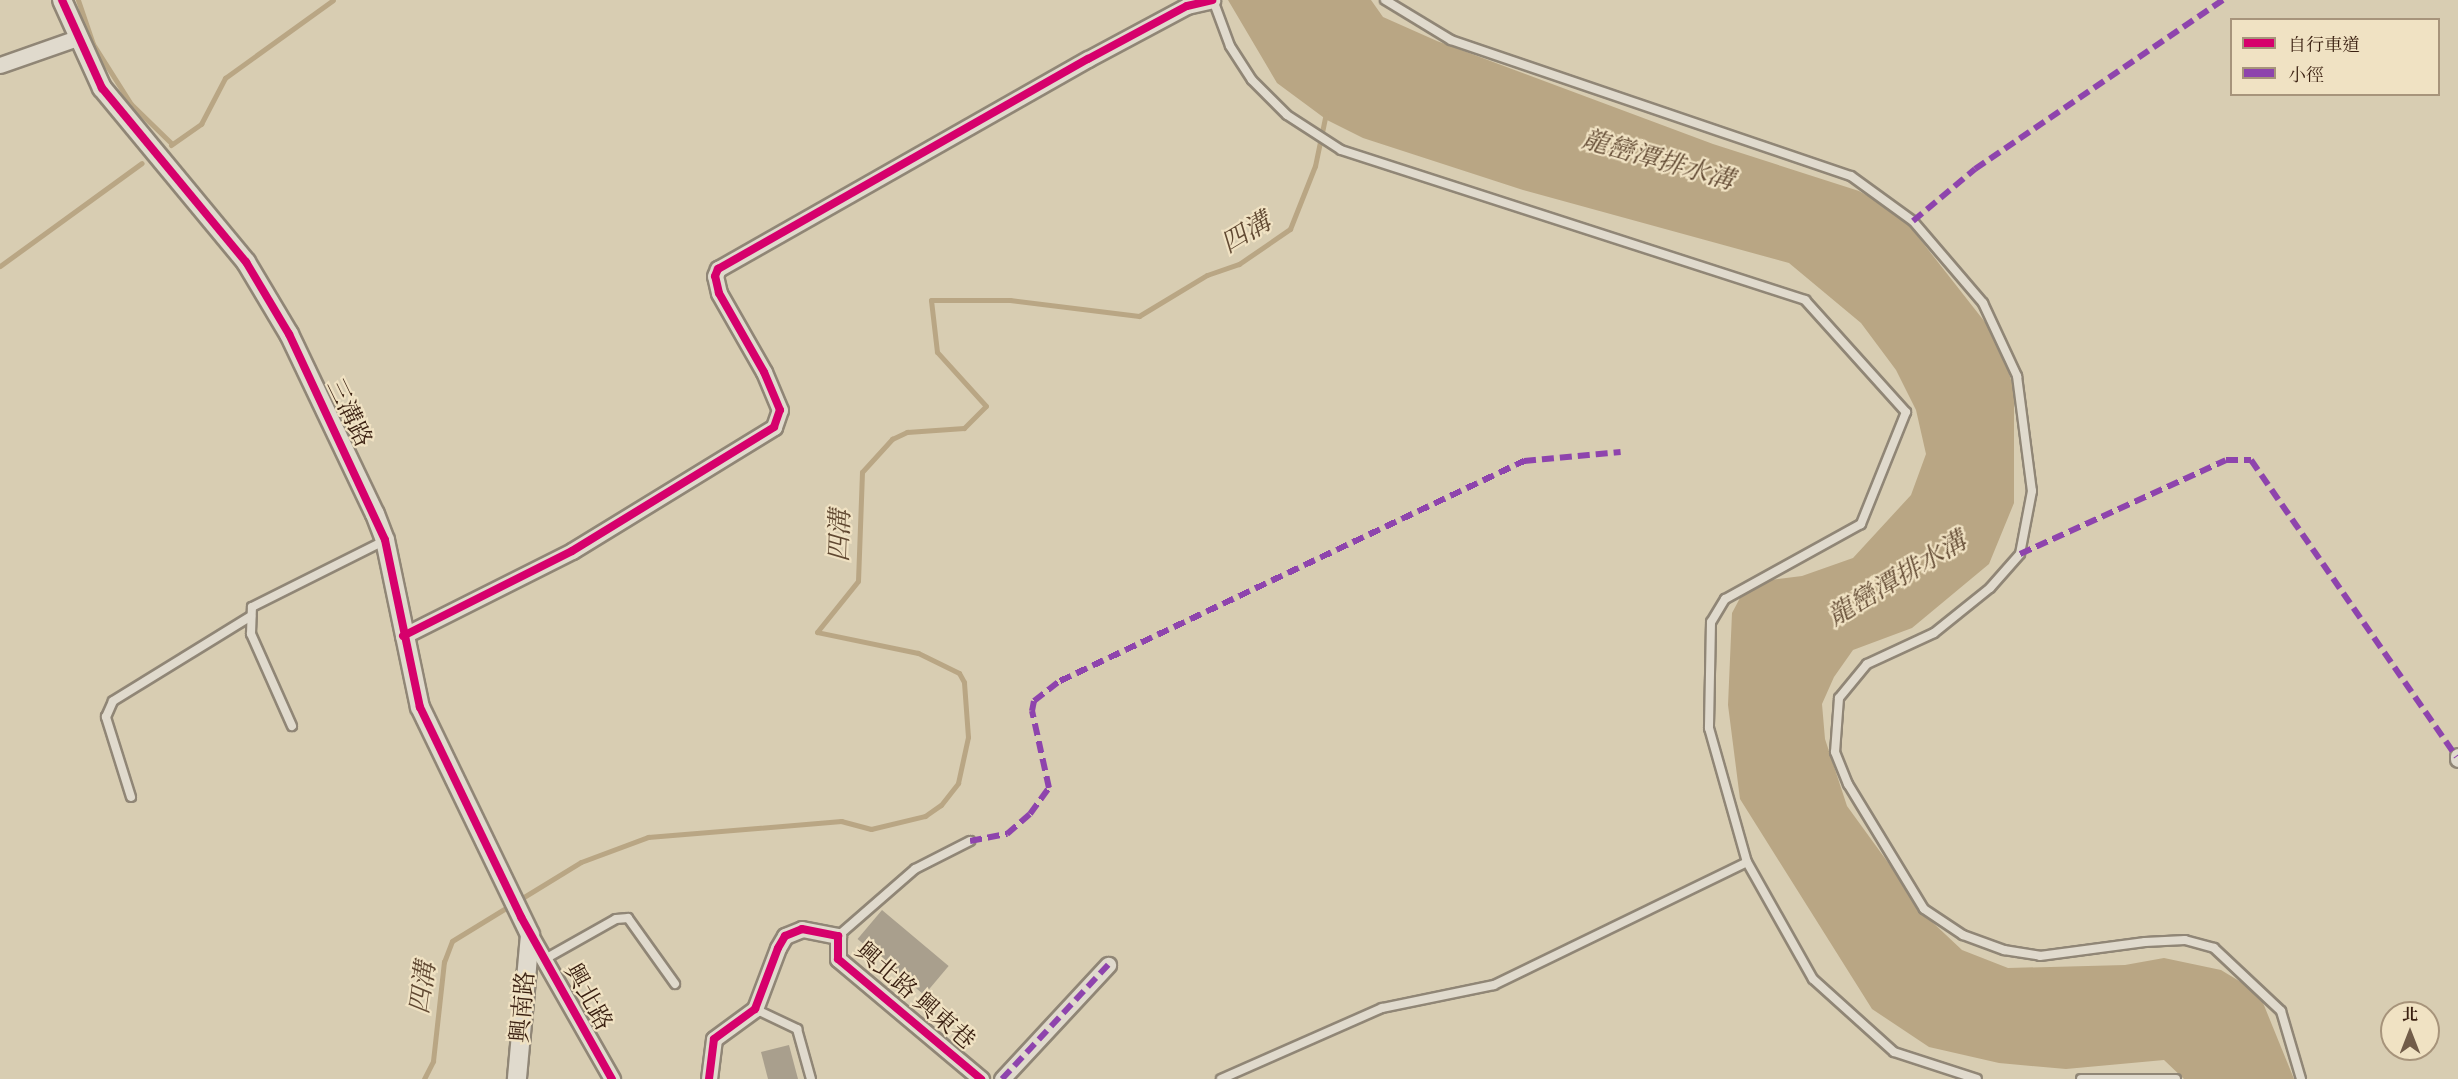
<!DOCTYPE html>
<html>
<head>
<meta charset="utf-8">
<style>
	body { margin:0 }
	#map { position:relative; width:2458px; height:1079px; overflow:hidden; background:#d8cdb2; font-family:"IM FELL Great Primer","Noto Serif TC",serif }
	div>[style] { position:absolute }
	.water>* { inset:0; background:#b9a684 }
	.stream>* { height:5px; margin:-2.5px; padding:0 2.5px; transform-origin:2.5px; border-radius:2.5px; background:#b9a684 }
	.building>* { inset:0; background:#a99f8d; transform-origin:0 0 }
	.roads { filter:drop-shadow(2px 0 #908676) drop-shadow(-2px 0 #908676) drop-shadow(0 2px #908676) drop-shadow(0 -2px #908676) }
	.service>* { height:8px; margin:-4px; padding:0 4px; transform-origin:4px; border-radius:4px; background:#e0dacd }
	.minor>* { height:15px; margin:-7.5px; padding:0 7.5px; transform-origin:7.5px; border-radius:7.5px; background:#e0dacd }
	.tertiary>* { height:18px; margin:-9px; padding:0 9px; transform-origin:9px; border-radius:9px; background:#e0dacd }
	.quiet>* { height:6px; margin-top:-3px; transform-origin:0; background:repeating-linear-gradient(90deg,#8e44ad 0 12px,transparent 0 18px) }
	.cycleway>* { height:8px; margin:-4px; padding:0 4px; transform-origin:4px; border-radius:4px; background:#d6006c }
	span { translate:-50% -50%; white-space:nowrap; text-align:center; line-height:1.15; -webkit-text-stroke:4.5px #f0e2c3; paint-order:stroke }
	.street-label { font-size:24px; color:#391f10 }
	.water-label { font-size:26px; color:#614932; font-style:italic }
	.legend { position:absolute; left:2230px; top:18px; width:210px; height:78px; box-sizing:border-box; background:#f0e2c3; border:2px solid #a7947b; margin:0; padding:8px 10px; list-style:none; font-size:18px; color:#391f10 }
	.legend li { display:flex; align-items:center; gap:12px; height:30px }
	.legend b { width:30px; border:2px solid #a7947b }
	.north { position:absolute; left:2380px; top:1001px; width:60px; height:60px; box-sizing:border-box; background:#f0e2c3; border:2px solid #a7947b; border-radius:50%; rotate:0deg; font-size:16px; font-weight:700; line-height:24px; text-align:center; color:#391f10 }
	.north::after { content:''; display:block; margin:auto; width:21px; height:27px; background:#715c49; clip-path:polygon(50% 0,100% 100%,50% 72%,0 100%) }
</style>
</head>
<body>
<div id="map">
	<div class="water">
		<i style="clip-path:polygon(1228px 0,1371px 0,1383px 17px,1437px 41px,1713px 144px,1859px 191px,1901px 215px,1999px 340px,2014px 390px,2014px 503px,1989px 564px,1912px 628px,1853px 650px,1834px 677px,1822px 704px,1825px 739px,1847px 806px,1929px 919px,1962px 950px,2008px 968px,2125px 965px,2164px 958px,2221px 970px,2259px 993px,2294px 1079px,2184px 1079px,2164px 1060px,2066px 1069px,1999px 1063px,1929px 1047px,1872px 1009px,1740px 799px,1728px 705px,1732px 613px,1748px 583px,1802px 576px,1853px 558px,1911px 495px,1926px 454px,1916px 410px,1896px 370px,1861px 323px,1789px 263px,1523px 190px,1363px 138px,1327px 120px,1277px 83px)"></i>
	</div>
	<div class="stream">
		<i style="left:78px;top:0;width:46px;rotate:71.2deg"></i>
		<i style="left:93px;top:44px;width:71px;rotate:57.7deg"></i>
		<i style="left:131px;top:104px;width:57px;rotate:44.3deg"></i>
		<i style="left:171px;top:145px;width:37px;rotate:-35deg"></i>
		<i style="left:201px;top:124px;width:52px;rotate:-62.4deg"></i>
		<i style="left:225px;top:78px;width:133px;rotate:-35.8deg"></i>
		<i style="left:0;top:266px;width:175px;rotate:-36deg"></i>
		<i style="left:424px;top:1079px;width:20px;rotate:-63deg"></i>
		<i style="left:433px;top:1061px;width:100px;rotate:-83.7deg"></i>
		<i style="left:444px;top:962px;width:22px;rotate:-69deg"></i>
		<i style="left:452px;top:941px;width:151px;rotate:-31.5deg"></i>
		<i style="left:581px;top:862px;width:72px;rotate:-20.5deg"></i>
		<i style="left:648px;top:837px;width:194px;rotate:-4.7deg"></i>
		<i style="left:841px;top:821px;width:31px;rotate:15deg"></i>
		<i style="left:871px;top:829px;width:56px;rotate:-13.5deg"></i>
		<i style="left:925px;top:816px;width:19px;rotate:-35deg"></i>
		<i style="left:941px;top:805px;width:28px;rotate:-52deg"></i>
		<i style="left:958px;top:783px;width:47px;rotate:-77.7deg"></i>
		<i style="left:968px;top:737px;width:55px;rotate:-94.2deg"></i>
		<i style="left:964px;top:682px;width:10px;rotate:-119deg"></i>
		<i style="left:959px;top:673px;width:46px;rotate:-154deg"></i>
		<i style="left:918px;top:653px;width:103px;rotate:-168.3deg"></i>
		<i style="left:817px;top:632px;width:65px;rotate:-51.2deg"></i>
		<i style="left:858px;top:581px;width:109px;rotate:-87.9deg"></i>
		<i style="left:862px;top:472px;width:45px;rotate:-47.7deg"></i>
		<i style="left:892px;top:439px;width:17px;rotate:-25deg"></i>
		<i style="left:907px;top:432px;width:57px;rotate:-4deg"></i>
		<i style="left:964px;top:428px;width:31px;rotate:-45deg"></i>
		<i style="left:986px;top:406px;width:73px;rotate:-132.2deg"></i>
		<i style="left:937px;top:352px;width:52px;rotate:-96.6deg"></i>
		<i style="left:931px;top:300px;width:79px"></i>
		<i style="left:1010px;top:300px;width:130px;rotate:7.1deg"></i>
		<i style="left:1139px;top:316px;width:79px;rotate:-31.1deg"></i>
		<i style="left:1207px;top:275px;width:34px;rotate:-19deg"></i>
		<i style="left:1239px;top:264px;width:62px;rotate:-34.5deg"></i>
		<i style="left:1290px;top:229px;width:68px;rotate:-68.4deg"></i>
		<i style="left:1315px;top:166px;width:54px;rotate:-78.3deg"></i>
	</div>
	<div class="building">
		<i style="left:882px;top:910px;width:87px;height:38px;rotate:40deg"></i>
		<i style="clip-path:polygon(789px 1045px,798px 1079px,768px 1079px,761px 1052px)"></i>
	</div>
	<div class="roads">
		<div class="service">
			<i style="left:1213px;top:0;width:49px;rotate:69.7deg"></i>
			<i style="left:1230px;top:46px;width:40px;rotate:57.1deg"></i>
			<i style="left:1252px;top:80px;width:49px;rotate:45deg"></i>
			<i style="left:1287px;top:115px;width:64px;rotate:32.9deg"></i>
			<i style="left:1341px;top:150px;width:488px;rotate:17.9deg"></i>
			<i style="left:1805px;top:300px;width:151px;rotate:48deg"></i>
			<i style="left:1906px;top:412px;width:121px;rotate:111.9deg"></i>
			<i style="left:1861px;top:524px;width:155px;rotate:151.1deg"></i>
			<i style="left:1725px;top:599px;width:27px;rotate:121deg"></i>
			<i style="left:1711px;top:622px;width:106px;rotate:91.1deg"></i>
			<i style="left:1709px;top:728px;width:139px;rotate:74.2deg"></i>
			<i style="left:1747px;top:862px;width:134px;rotate:60.6deg"></i>
			<i style="left:1813px;top:979px;width:109px;rotate:42deg"></i>
			<i style="left:1894px;top:1052px;width:87px;rotate:18deg"></i>
			<i style="left:1385px;top:0;width:77px;rotate:31.2deg"></i>
			<i style="left:1451px;top:40px;width:422px;rotate:18.8deg"></i>
			<i style="left:1851px;top:176px;width:77px;rotate:36deg"></i>
			<i style="left:1913px;top:221px;width:108px;rotate:49.5deg"></i>
			<i style="left:1983px;top:303px;width:81px;rotate:65deg"></i>
			<i style="left:2017px;top:376px;width:116px;rotate:82.6deg"></i>
			<i style="left:2032px;top:491px;width:64px;rotate:100.8deg"></i>
			<i style="left:2020px;top:554px;width:45px;rotate:131.4deg"></i>
			<i style="left:1990px;top:588px;width:72px;rotate:141.2deg"></i>
			<i style="left:1934px;top:633px;width:74px;rotate:155.2deg"></i>
			<i style="left:1867px;top:664px;width:44px;rotate:129.5deg"></i>
			<i style="left:1839px;top:698px;width:54px;rotate:94.2deg"></i>
			<i style="left:1835px;top:752px;width:35px;rotate:68deg"></i>
			<i style="left:1848px;top:784px;width:146px;rotate:58.7deg"></i>
			<i style="left:1924px;top:909px;width:47px;rotate:33.7deg"></i>
			<i style="left:1963px;top:935px;width:44px;rotate:20.1deg"></i>
			<i style="left:2004px;top:950px;width:36px;rotate:9deg"></i>
			<i style="left:2040px;top:956px;width:106px;rotate:-7.6deg"></i>
			<i style="left:2145px;top:942px;width:40px;rotate:-2.9deg"></i>
			<i style="left:2185px;top:940px;width:30px;rotate:15deg"></i>
			<i style="left:2214px;top:948px;width:92px;rotate:43.2deg"></i>
			<i style="left:2281px;top:1011px;width:71px;rotate:73.6deg"></i>
			<i style="left:292px;top:726px;width:101px;rotate:-114deg"></i>
			<i style="left:251px;top:634px;width:27px;rotate:-88deg"></i>
			<i style="left:252px;top:607px;width:148px;rotate:-26.6deg"></i>
			<i style="left:131px;top:797px;width:84px;rotate:-107.4deg"></i>
			<i style="left:106px;top:717px;width:17px;rotate:-66deg"></i>
			<i style="left:113px;top:701px;width:162px;rotate:-31.6deg"></i>
			<i style="left:838px;top:936px;width:102px;rotate:-41deg"></i>
			<i style="left:915px;top:869px;width:62px;rotate:-27deg"></i>
			<i style="left:545px;top:959px;width:81px;rotate:-29.4deg"></i>
			<i style="left:616px;top:919px;width:12px;rotate:-5deg"></i>
			<i style="left:628px;top:918px;width:81px;rotate:54.5deg"></i>
			<i style="left:755px;top:1009px;width:47px;rotate:25.5deg"></i>
			<i style="left:797px;top:1029px;width:52px;rotate:74.4deg"></i>
			<i style="left:1221px;top:1079px;width:176px;rotate:-23.8deg"></i>
			<i style="left:1382px;top:1008px;width:114px;rotate:-11.6deg"></i>
			<i style="left:1494px;top:985px;width:281px;rotate:-25.9deg"></i>
			<i style="left:2081px;top:1079px;width:95px"></i>
		</div>
		<div class="minor">
			<i style="left:0;top:65px;width:82px;rotate:-19.3deg"></i>
			<i style="left:403px;top:636px;width:189px;rotate:-26.7deg"></i>
			<i style="left:572px;top:551px;width:237px;rotate:-31.5deg"></i>
			<i style="left:774px;top:427px;width:18px;rotate:-71deg"></i>
			<i style="left:780px;top:410px;width:41px;rotate:-112.8deg"></i>
			<i style="left:764px;top:372px;width:91px;rotate:-119.7deg"></i>
			<i style="left:719px;top:293px;width:17px;rotate:-103deg"></i>
			<i style="left:715px;top:276px;width:8px;rotate:-67deg"></i>
			<i style="left:718px;top:269px;width:425px;rotate:-29.6deg"></i>
			<i style="left:1088px;top:59px;width:112px;rotate:-28.2deg"></i>
			<i style="left:1187px;top:6px;width:26px;rotate:-13deg"></i>
			<i style="left:2458px;top:756px;width:3px;rotate:90deg"></i>
			<i style="left:530px;top:935px;width:166px;rotate:60.3deg"></i>
			<i style="left:709px;top:1079px;width:40px;rotate:-82.9deg"></i>
			<i style="left:714px;top:1039px;width:51px;rotate:-36.2deg"></i>
			<i style="left:755px;top:1009px;width:65px;rotate:-69.3deg"></i>
			<i style="left:778px;top:948px;width:14px;rotate:-60deg"></i>
			<i style="left:785px;top:936px;width:18px;rotate:-22deg"></i>
			<i style="left:802px;top:929px;width:37px;rotate:11deg"></i>
			<i style="left:838px;top:936px;width:23px;rotate:90deg"></i>
			<i style="left:838px;top:959px;width:187px;rotate:40deg"></i>
			<i style="left:1002px;top:1079px;width:156px;rotate:-47.1deg"></i>
		</div>
		<div class="tertiary">
			<i style="left:62px;top:0;width:97px;rotate:65.6deg"></i>
			<i style="left:102px;top:88px;width:226px;rotate:50.4deg"></i>
			<i style="left:246px;top:262px;width:84px;rotate:59.2deg"></i>
			<i style="left:289px;top:334px;width:199px;rotate:64.5deg"></i>
			<i style="left:375px;top:514px;width:28px;rotate:69deg"></i>
			<i style="left:385px;top:540px;width:171px;rotate:78.2deg"></i>
			<i style="left:420px;top:707px;width:253px;rotate:64.2deg"></i>
			<i style="left:530px;top:935px;width:145px;rotate:95.2deg"></i>
		</div>
	</div>
	<div class="quiet">
		<i style="left:1913px;top:221px;width:81px;rotate:-40deg"></i>
		<i style="left:1975px;top:169px;width:300px;rotate:-34.3deg"></i>
		<i style="left:2020px;top:554px;width:226px;rotate:-24.5deg"></i>
		<i style="left:2226px;top:460px;width:25px"></i>
		<i style="left:2251px;top:460px;width:361px;rotate:55.3deg"></i>
		<i style="left:970px;top:841px;width:38px;rotate:-11deg"></i>
		<i style="left:1007px;top:834px;width:30px;rotate:-41deg"></i>
		<i style="left:1030px;top:814px;width:32px;rotate:-54deg"></i>
		<i style="left:1049px;top:788px;width:79px;rotate:-102.4deg"></i>
		<i style="left:1032px;top:711px;width:10px;rotate:-79deg"></i>
		<i style="left:1034px;top:701px;width:33px;rotate:-38deg"></i>
		<i style="left:1060px;top:681px;width:514px;rotate:-25.37deg"></i>
		<i style="left:1524px;top:461px;width:97px;rotate:-5.3deg"></i>
		<i style="left:1002px;top:1079px;width:156px;rotate:-47.1deg"></i>
	</div>
	<div class="cycleway">
		<i style="left:62px;top:0;width:97px;rotate:65.6deg"></i>
		<i style="left:102px;top:88px;width:226px;rotate:50.4deg"></i>
		<i style="left:246px;top:262px;width:84px;rotate:59.2deg"></i>
		<i style="left:289px;top:334px;width:227px;rotate:65deg"></i>
		<i style="left:385px;top:540px;width:171px;rotate:78.2deg"></i>
		<i style="left:420px;top:707px;width:233px;rotate:64.3deg"></i>
		<i style="left:521px;top:917px;width:186px;rotate:60.7deg"></i>
		<i style="left:403px;top:636px;width:189px;rotate:-26.7deg"></i>
		<i style="left:572px;top:551px;width:237px;rotate:-31.5deg"></i>
		<i style="left:774px;top:427px;width:18px;rotate:-71deg"></i>
		<i style="left:780px;top:410px;width:41px;rotate:-112.8deg"></i>
		<i style="left:764px;top:372px;width:91px;rotate:-119.7deg"></i>
		<i style="left:719px;top:293px;width:17px;rotate:-103deg"></i>
		<i style="left:715px;top:276px;width:8px;rotate:-67deg"></i>
		<i style="left:718px;top:269px;width:425px;rotate:-29.6deg"></i>
		<i style="left:1088px;top:59px;width:112px;rotate:-28.2deg"></i>
		<i style="left:1187px;top:6px;width:26px;rotate:-13deg"></i>
		<i style="left:709px;top:1079px;width:40px;rotate:-82.9deg"></i>
		<i style="left:714px;top:1039px;width:51px;rotate:-36.2deg"></i>
		<i style="left:755px;top:1009px;width:65px;rotate:-69.3deg"></i>
		<i style="left:778px;top:948px;width:14px;rotate:-60deg"></i>
		<i style="left:785px;top:936px;width:18px;rotate:-22deg"></i>
		<i style="left:802px;top:929px;width:37px;rotate:11deg"></i>
		<i style="left:838px;top:936px;width:23px;rotate:90deg"></i>
		<i style="left:838px;top:959px;width:187px;rotate:40deg"></i>
	</div>
	<div class="street-label">
		<span style="left:349px;top:413px;rotate:64deg">三溝路</span>
		<span style="left:915px;top:996px;rotate:41deg">興北路 興東巷</span>
		<span style="left:588px;top:997px;rotate:61deg">興北路</span>
		<span style="left:523px;top:1007px;rotate:-85deg">興南路</span>
	</div>
	<div class="water-label">
		<span style="left:1658px;top:160px;rotate:16deg">龍巒潭排水溝</span>
		<span style="left:1246px;top:233px;rotate:-31deg">四溝</span>
		<span style="left:840px;top:536px;rotate:-88deg">四溝</span>
		<span style="left:1897px;top:579px;rotate:-31deg">龍巒潭排水溝</span>
		<span style="left:423px;top:988px;rotate:-82deg">四溝</span>
	</div>
	<ul class="legend">
	<li><b style="height:8px;background:#d6006c"></b>自行車道</li>
	<li><b style="height:8px;background:#8e44ad"></b>小徑</li>
	</ul>
	<div class="north">北</div>
</div>
</body>
</html>
